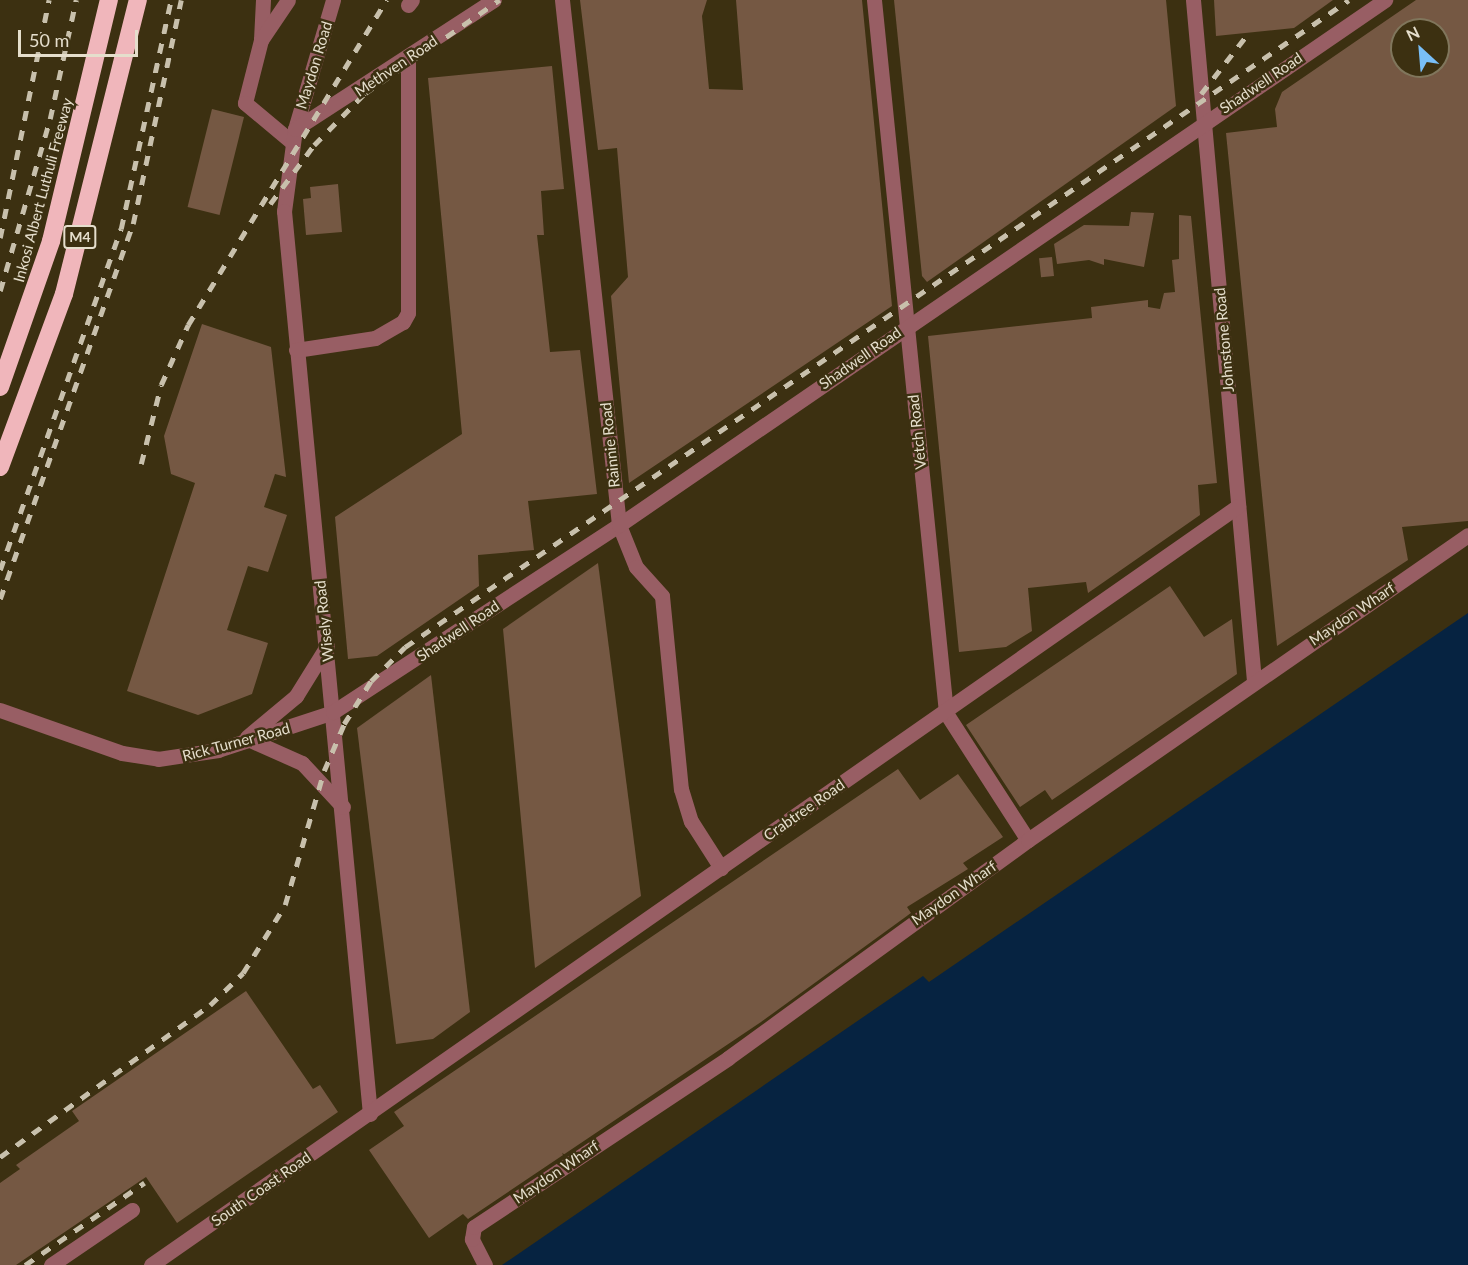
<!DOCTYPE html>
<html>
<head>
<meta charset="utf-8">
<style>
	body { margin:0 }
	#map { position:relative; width:1468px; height:1265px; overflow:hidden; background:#3c3011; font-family:Lato,sans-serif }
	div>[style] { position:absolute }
	.water>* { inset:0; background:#062341 }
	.building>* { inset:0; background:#755843; transform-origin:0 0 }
	.minor>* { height:15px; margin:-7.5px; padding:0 7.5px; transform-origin:7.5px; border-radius:7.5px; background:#985e64 }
	.highway>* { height:18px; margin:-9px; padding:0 9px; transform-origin:9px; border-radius:9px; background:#f0b6bb }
	.rail>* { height:4.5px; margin-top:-2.25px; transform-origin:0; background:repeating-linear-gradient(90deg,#c8c0ac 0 10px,transparent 0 20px) }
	span { translate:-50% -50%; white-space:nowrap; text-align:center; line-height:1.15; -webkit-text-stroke:5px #3c3011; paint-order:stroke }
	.shield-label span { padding:2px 4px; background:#3c3011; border:2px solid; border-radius:4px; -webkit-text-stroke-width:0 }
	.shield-label { font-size:14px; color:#e5decc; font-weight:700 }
	.street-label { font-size:15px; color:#e5decc }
	.north { position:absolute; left:1390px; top:18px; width:60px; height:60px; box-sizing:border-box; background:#3c3011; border:2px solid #80765c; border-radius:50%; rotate:334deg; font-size:16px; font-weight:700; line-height:24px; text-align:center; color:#e5decc }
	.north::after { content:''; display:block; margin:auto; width:21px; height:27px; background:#79bff8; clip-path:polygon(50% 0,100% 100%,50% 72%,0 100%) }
	.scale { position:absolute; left:18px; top:30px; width:120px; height:27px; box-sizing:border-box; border:3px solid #e5decc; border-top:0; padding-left:8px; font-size:18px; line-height:21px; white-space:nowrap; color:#e5decc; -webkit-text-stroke:4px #3c3011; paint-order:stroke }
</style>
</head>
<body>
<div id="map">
	<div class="water">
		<i style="clip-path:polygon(1468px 613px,1468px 1265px,502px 1265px,923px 976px,929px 982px)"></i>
	</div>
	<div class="building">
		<i style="clip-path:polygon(580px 0,707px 0,702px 16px,709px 89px,743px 90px,736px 0,862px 0,892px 306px,629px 483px,611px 296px,628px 277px,617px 148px,598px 150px)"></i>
		<i style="clip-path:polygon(894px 0,1166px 0,1176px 106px,927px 282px,922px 276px)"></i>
		<i style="clip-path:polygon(1214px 0,1333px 0,1294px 28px,1216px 36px)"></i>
		<i style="clip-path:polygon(evenodd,1416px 0,1468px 0,1468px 521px,1402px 527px,1408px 560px,1277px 646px,1226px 133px,1277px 127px,1275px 109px,1282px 92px,1416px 0,1402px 30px,1438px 30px,1438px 66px,1402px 66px,1402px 30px)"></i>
		<i style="clip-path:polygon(552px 66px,564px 189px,541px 191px,544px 235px,537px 235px,550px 352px,580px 350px,597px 494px,528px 501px,534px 550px,478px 555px,479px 586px,377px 656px,348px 659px,335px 517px,462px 434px,428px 78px)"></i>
		<i style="left:212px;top:109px;width:33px;height:101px;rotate:14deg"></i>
		<i style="clip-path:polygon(338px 184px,342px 232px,306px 235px,303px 199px,311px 198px,310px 187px)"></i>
		<i style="clip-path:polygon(1131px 212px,1154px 213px,1144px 267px,1104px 259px,1104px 265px,1089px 260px,1057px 264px,1054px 244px,1084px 225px,1129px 226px)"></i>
		<i style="clip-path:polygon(1179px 215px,1191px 216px,1217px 483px,1198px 485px,1200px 515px,1088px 593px,1086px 582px,1028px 588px,1032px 631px,1006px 647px,959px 652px,928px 336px,1092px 318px,1091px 307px,1148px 300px,1148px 307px,1160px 309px,1164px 293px,1175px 292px,1172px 260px,1179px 259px)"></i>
		<i style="left:1052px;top:257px;width:19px;height:13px;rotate:84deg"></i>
		<i style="clip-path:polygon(202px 324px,271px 347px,286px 477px,275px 474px,264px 507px,287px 515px,268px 572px,248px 566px,227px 630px,268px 643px,252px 694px,198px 715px,127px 691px,195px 483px,171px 474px,164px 436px)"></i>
		<i style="clip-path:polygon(598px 563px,641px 896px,535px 968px,503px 629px)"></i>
		<i style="clip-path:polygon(1170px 586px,1204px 637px,1232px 619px,1237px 674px,1052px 800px,1045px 790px,1020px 807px,966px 725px)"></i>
		<i style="clip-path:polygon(431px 675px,470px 1012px,433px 1039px,396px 1044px,357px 728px)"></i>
		<i style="clip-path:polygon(898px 769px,920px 800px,958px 774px,1003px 837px,963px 863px,968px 869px,907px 907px,911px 913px,761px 1022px,468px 1219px,463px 1214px,429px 1238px,369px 1150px,404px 1126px,394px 1112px)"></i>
		<i style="clip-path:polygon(246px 991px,313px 1089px,320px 1085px,338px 1112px,177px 1223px,146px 1177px,16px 1265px,0 1265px,0 1183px,20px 1169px,16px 1165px,79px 1121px,72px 1111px)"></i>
	</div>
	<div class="minor">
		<i style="left:263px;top:0;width:40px;rotate:92.9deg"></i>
		<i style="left:261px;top:40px;width:65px;rotate:104.3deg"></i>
		<i style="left:245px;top:103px;width:62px;rotate:39.8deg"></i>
		<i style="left:333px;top:0;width:134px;rotate:106.4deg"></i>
		<i style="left:295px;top:129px;width:83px;rotate:97.6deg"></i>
		<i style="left:284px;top:211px;width:907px;rotate:84.56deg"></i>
		<i style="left:562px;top:0;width:528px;rotate:83.8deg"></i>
		<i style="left:619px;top:525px;width:45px;rotate:68deg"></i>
		<i style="left:636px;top:567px;width:39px;rotate:48deg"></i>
		<i style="left:662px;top:596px;width:194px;rotate:84.4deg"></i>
		<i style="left:681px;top:789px;width:34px;rotate:73deg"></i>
		<i style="left:691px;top:821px;width:56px;rotate:57.4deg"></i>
		<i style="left:874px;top:0;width:717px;rotate:84.23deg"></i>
		<i style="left:946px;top:713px;width:151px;rotate:57.2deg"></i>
		<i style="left:1193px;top:0;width:684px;rotate:84.88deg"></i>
		<i style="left:408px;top:5px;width:6px;rotate:-51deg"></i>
		<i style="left:261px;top:40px;width:48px;rotate:-56deg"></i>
		<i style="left:295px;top:129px;width:237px;rotate:-33deg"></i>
		<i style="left:296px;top:350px;width:80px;rotate:-8.6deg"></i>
		<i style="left:375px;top:338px;width:32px;rotate:-30deg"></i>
		<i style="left:403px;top:322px;width:10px;rotate:-61deg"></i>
		<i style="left:408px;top:313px;width:254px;rotate:-90deg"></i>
		<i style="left:0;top:710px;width:129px;rotate:19.4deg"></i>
		<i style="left:122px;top:753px;width:36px;rotate:9deg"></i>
		<i style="left:158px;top:759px;width:61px;rotate:-8.5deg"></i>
		<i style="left:218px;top:750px;width:121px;rotate:-18.3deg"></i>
		<i style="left:333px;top:712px;width:342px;rotate:-33.2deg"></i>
		<i style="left:619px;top:525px;width:929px;rotate:-34.43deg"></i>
		<i style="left:247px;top:737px;width:64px;rotate:-39.9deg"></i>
		<i style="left:296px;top:696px;width:59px;rotate:-58.2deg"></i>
		<i style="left:250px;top:740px;width:57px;rotate:23.9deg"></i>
		<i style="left:302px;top:763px;width:60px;rotate:47deg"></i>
		<i style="left:51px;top:1265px;width:98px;rotate:-34.2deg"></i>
		<i style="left:151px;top:1265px;width:1326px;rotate:-34.92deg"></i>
		<i style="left:485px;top:1265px;width:29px;rotate:-117deg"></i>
		<i style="left:472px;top:1239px;width:12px;rotate:-81deg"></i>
		<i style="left:474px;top:1227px;width:305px;rotate:-33.6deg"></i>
		<i style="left:728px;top:1058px;width:371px;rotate:-36deg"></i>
		<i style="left:1028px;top:840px;width:535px;rotate:-34.73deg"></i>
	</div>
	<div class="highway">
		<i style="left:0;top:387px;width:155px;rotate:-70.7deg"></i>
		<i style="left:51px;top:241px;width:248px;rotate:-76.5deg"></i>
		<i style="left:0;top:467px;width:184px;rotate:-69.7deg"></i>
		<i style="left:64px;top:294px;width:303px;rotate:-75.9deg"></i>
	</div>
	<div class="rail">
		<i style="left:1201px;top:94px;width:75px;rotate:-52.1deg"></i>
		<i style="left:270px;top:204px;width:74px;rotate:-53.3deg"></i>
		<i style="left:314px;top:145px;width:71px;rotate:-45.6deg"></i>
		<i style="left:364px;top:94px;width:165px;rotate:-34.8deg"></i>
		<i style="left:0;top:238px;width:243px;rotate:-78.4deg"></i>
		<i style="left:0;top:291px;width:179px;rotate:-73.8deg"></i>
		<i style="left:50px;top:119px;width:122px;rotate:-77.7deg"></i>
		<i style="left:141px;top:464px;width:81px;rotate:-75.8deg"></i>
		<i style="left:161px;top:385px;width:66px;rotate:-65.8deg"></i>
		<i style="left:188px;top:325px;width:381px;rotate:-58.6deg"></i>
		<i style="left:0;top:570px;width:362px;rotate:-70.5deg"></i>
		<i style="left:121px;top:229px;width:234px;rotate:-77.7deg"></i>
		<i style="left:0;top:599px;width:398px;rotate:-70.5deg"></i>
		<i style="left:133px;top:224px;width:229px;rotate:-77.9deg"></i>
		<i style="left:0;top:1157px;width:259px;rotate:-35.9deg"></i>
		<i style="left:210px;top:1005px;width:46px;rotate:-44.1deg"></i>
		<i style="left:243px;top:973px;width:80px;rotate:-58.3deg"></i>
		<i style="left:285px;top:905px;width:140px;rotate:-73.8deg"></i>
		<i style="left:324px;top:771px;width:51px;rotate:-66.9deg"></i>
		<i style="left:344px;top:724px;width:51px;rotate:-57.9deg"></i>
		<i style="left:371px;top:681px;width:48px;rotate:-45deg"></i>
		<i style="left:405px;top:647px;width:1144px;rotate:-34.43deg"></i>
		<i style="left:25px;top:1265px;width:145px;rotate:-34.6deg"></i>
	</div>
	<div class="shield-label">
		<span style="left:80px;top:237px">M4</span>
	</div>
	<div class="street-label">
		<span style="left:314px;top:65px;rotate:-73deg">Maydon Road</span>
		<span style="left:396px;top:66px;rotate:-34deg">Methven Road</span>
		<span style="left:1261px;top:83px;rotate:-34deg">Shadwell Road</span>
		<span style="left:43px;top:190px;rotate:-75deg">Inkosi Albert Luthuli Freeway</span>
		<span style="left:1224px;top:340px;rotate:-95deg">Johnstone Road</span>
		<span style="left:860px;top:358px;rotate:-35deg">Shadwell Road</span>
		<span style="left:917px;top:432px;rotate:-96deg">Vetch Road</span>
		<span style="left:610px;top:445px;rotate:-96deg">Rainnie Road</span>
		<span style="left:1352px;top:614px;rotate:-34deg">Maydon Wharf</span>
		<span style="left:324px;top:621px;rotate:-96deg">Wisely Road</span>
		<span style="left:458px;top:631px;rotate:-34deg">Shadwell Road</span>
		<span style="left:236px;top:742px;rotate:-15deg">Rick Turner Road</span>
		<span style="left:804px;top:810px;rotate:-35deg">Crabtree Road</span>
		<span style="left:954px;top:893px;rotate:-35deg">Maydon Wharf</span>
		<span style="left:556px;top:1172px;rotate:-34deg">Maydon Wharf</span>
		<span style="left:261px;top:1189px;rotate:-35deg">South Coast Road</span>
	</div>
	<div class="north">N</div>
	<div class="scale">50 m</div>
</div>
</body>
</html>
